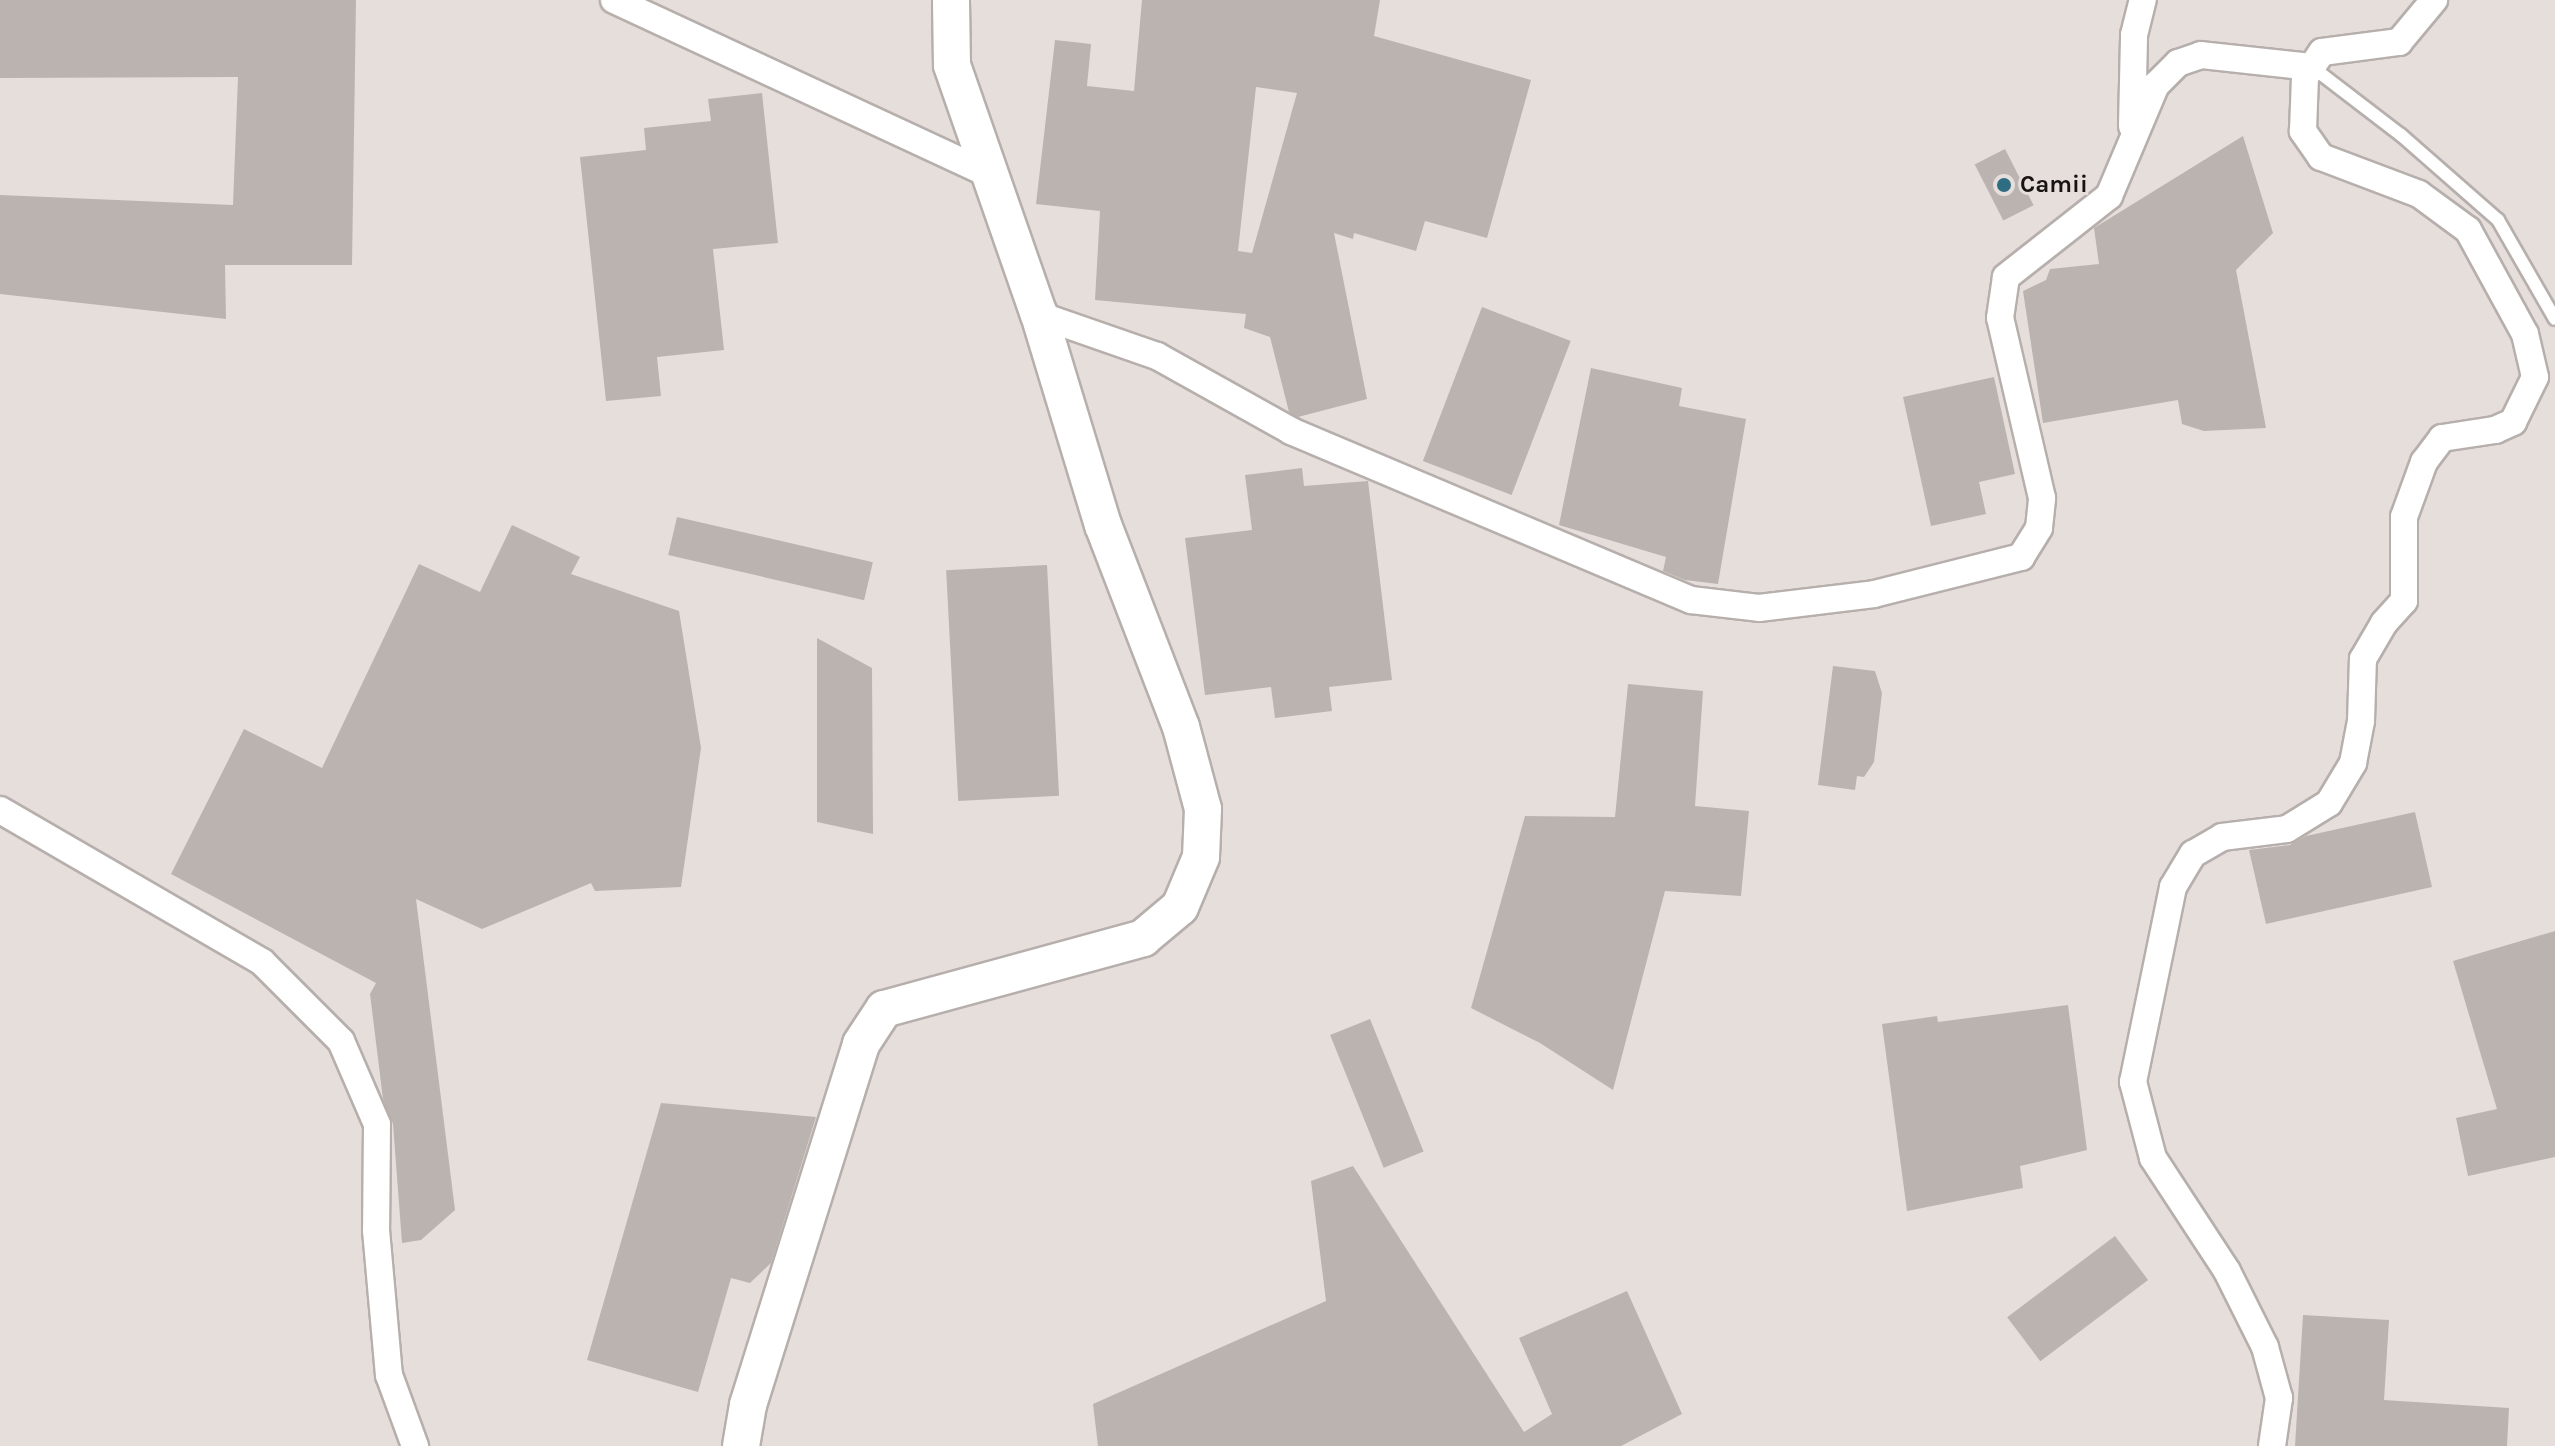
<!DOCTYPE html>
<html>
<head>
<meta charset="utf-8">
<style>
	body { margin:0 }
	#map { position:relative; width:2555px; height:1446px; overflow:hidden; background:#e6dedb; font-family:Karla,sans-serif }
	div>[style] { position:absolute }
	.building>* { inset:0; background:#bab3b0; transform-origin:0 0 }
	.roads { filter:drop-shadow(2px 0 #b6afac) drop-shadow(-2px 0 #b6afac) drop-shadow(0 2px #b6afac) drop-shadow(0 -2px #b6afac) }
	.lane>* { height:12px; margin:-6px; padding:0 6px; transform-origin:6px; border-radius:6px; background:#fff }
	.street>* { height:26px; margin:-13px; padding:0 13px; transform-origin:13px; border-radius:13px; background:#fff }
	.secondary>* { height:36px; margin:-18px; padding:0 18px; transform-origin:18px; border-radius:18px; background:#fff }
	.dots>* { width:22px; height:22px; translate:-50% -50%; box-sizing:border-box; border:4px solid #e6dedb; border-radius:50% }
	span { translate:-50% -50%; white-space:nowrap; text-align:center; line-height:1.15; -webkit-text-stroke:6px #e6dedb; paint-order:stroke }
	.poi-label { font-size:24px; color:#161312; font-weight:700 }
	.left { translate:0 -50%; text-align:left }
</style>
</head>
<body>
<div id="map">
	<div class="building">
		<i style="clip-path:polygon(0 0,356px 0,352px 265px,225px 265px,226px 319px,0 294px,0 195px,233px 205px,238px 77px,0 78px)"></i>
		<i style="clip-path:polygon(evenodd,1142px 0,1380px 0,1374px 36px,1531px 80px,1487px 238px,1425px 221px,1416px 251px,1354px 233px,1353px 239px,1334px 233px,1367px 399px,1298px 417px,1289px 412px,1270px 337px,1244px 328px,1246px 314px,1095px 300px,1100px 211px,1036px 204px,1055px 40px,1091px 44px,1087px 86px,1134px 91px,1142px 0,1256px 87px,1297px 93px,1252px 253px,1238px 251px,1256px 87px)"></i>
		<i style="clip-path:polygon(762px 93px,778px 243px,713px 249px,724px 350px,657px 357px,661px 396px,606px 401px,580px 157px,646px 150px,644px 128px,711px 121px,708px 99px)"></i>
		<i style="clip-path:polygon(2243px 136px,2273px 233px,2236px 270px,2266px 428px,2204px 431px,2182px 424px,2178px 400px,2043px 423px,2023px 291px,2046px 280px,2050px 269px,2099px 264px,2094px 228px)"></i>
		<i style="left:2005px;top:149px;width:63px;height:34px;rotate:63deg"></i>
		<i style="left:1482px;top:307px;width:95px;height:165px;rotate:21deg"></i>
		<i style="clip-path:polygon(1591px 368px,1682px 388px,1679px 406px,1746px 419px,1718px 584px,1685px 580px,1663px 571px,1666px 557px,1559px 525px)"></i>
		<i style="clip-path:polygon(1994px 377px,2015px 474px,1979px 482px,1986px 514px,1931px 526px,1903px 397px)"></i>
		<i style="clip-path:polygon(1302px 468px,1304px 486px,1368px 481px,1392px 680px,1329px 687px,1332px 711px,1275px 718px,1271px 687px,1205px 695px,1185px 538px,1252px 530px,1245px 475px)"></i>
		<i style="left:677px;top:517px;width:201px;height:39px;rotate:13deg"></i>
		<i style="clip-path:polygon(512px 525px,580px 557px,571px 574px,679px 611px,701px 748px,681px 887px,595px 891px,591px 883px,482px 929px,416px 899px,455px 1210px,421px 1240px,402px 1243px,393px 1124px,383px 1099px,370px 994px,376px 983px,171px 874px,244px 729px,322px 768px,419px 564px,480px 592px)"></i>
		<i style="left:1047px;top:565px;width:231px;height:101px;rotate:87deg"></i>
		<i style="clip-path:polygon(817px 638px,872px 668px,873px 834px,817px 822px)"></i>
		<i style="clip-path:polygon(1833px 666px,1875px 671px,1882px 693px,1874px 762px,1864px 777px,1857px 776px,1855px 790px,1818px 785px)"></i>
		<i style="clip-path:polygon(1628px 684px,1703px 691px,1695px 806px,1749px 811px,1741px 896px,1665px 891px,1613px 1090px,1540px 1043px,1471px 1008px,1525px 816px,1615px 817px)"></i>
		<i style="clip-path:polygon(2415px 812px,2432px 887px,2266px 924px,2249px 850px,2290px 845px,2306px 836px)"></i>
		<i style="clip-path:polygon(2555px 931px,2555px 1157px,2468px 1176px,2456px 1118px,2497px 1109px,2453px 961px)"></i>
		<i style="clip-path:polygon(2068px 1005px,2087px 1150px,2020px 1166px,2023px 1188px,1907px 1211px,1882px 1024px,1937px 1016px,1938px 1022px)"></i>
		<i style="left:1370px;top:1019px;width:143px;height:43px;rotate:68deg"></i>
		<i style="clip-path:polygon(661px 1103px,816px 1117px,771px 1263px,750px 1283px,731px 1278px,698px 1392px,587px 1360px)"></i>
		<i style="clip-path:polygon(1353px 1166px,1524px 1432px,1552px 1414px,1519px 1338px,1627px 1291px,1682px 1414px,1621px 1446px,1098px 1446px,1093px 1404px,1326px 1301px,1311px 1181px)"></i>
		<i style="left:2115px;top:1236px;width:55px;height:135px;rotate:53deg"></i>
		<i style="clip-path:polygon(2303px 1315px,2389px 1320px,2384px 1400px,2509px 1408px,2507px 1446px,2295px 1446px)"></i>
	</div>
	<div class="roads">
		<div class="lane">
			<i style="left:2312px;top:67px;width:112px;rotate:37.4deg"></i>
			<i style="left:2401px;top:135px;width:129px;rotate:41.2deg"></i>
			<i style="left:2498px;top:220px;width:114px;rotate:60.1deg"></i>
		</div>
		<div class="street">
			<i style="left:614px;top:0;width:412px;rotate:24.9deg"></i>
			<i style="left:2132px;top:126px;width:91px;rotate:-88.7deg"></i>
			<i style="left:2134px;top:35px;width:36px;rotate:-76deg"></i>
			<i style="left:1039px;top:315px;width:125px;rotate:19.2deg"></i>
			<i style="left:1157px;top:356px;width:154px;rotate:29.2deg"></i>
			<i style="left:1291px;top:431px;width:434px;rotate:22.9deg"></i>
			<i style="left:1691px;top:600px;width:68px;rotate:6.7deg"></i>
			<i style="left:1759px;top:608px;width:116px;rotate:-6.9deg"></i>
			<i style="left:1874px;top:594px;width:152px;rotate:-14.1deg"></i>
			<i style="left:2021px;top:557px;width:34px;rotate:-58deg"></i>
			<i style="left:2039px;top:528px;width:30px;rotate:-84deg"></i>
			<i style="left:2042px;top:498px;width:185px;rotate:-103.1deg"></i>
			<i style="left:2000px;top:318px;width:41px;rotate:-81.7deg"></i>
			<i style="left:2006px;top:277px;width:131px;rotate:-38.2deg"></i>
			<i style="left:2109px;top:196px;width:121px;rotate:-67.1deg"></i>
			<i style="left:2156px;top:85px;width:31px;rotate:-45deg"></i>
			<i style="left:2178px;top:63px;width:24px;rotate:-19deg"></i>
			<i style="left:2201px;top:55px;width:112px;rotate:6.2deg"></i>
			<i style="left:0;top:810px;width:303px;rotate:30.1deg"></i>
			<i style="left:262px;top:962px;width:112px;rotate:45deg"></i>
			<i style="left:341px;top:1041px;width:90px;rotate:66.6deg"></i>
			<i style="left:377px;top:1124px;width:106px;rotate:90.5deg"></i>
			<i style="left:376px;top:1230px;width:146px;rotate:84.9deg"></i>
			<i style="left:389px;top:1375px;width:76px;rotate:69.9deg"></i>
			<i style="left:2272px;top:1446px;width:49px;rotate:-81.7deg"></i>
			<i style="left:2279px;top:1398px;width:53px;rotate:-105.4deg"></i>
			<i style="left:2265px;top:1347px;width:85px;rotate:-116.6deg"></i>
			<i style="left:2227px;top:1271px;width:135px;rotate:-123.2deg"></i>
			<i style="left:2153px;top:1158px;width:79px;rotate:-104.7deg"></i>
			<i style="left:2133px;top:1082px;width:199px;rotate:-78.4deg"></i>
			<i style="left:2173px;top:887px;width:39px;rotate:-59deg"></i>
			<i style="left:2193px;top:854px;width:34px;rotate:-30deg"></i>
			<i style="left:2222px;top:837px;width:65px;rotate:-7deg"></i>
			<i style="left:2287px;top:829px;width:49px;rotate:-31.8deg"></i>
			<i style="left:2329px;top:803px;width:47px;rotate:-59deg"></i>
			<i style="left:2353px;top:763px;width:43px;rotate:-79.2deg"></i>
			<i style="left:2361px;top:721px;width:62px;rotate:-88.2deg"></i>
			<i style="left:2363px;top:659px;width:42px;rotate:-59.7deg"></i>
			<i style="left:2384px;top:623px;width:30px;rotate:-48deg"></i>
			<i style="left:2404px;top:601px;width:84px;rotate:-90deg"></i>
			<i style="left:2404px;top:517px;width:59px;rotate:-70deg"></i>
			<i style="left:2424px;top:462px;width:30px;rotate:-53deg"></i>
			<i style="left:2442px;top:438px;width:54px;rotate:-8.6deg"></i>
			<i style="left:2495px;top:430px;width:20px;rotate:-24deg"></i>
			<i style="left:2513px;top:422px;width:50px;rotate:-63.9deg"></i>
			<i style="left:2535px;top:377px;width:44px;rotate:-103.1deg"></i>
			<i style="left:2525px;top:334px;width:119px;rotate:-118.7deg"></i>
			<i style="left:2468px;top:230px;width:61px;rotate:-143.7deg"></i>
			<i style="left:2419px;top:194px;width:105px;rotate:-159.3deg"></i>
			<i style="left:2321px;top:157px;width:32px;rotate:-125deg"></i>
			<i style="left:2303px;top:131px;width:54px;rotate:-87.9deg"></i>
			<i style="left:2305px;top:77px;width:30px;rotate:-56deg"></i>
			<i style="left:2322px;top:52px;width:78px;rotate:-7.4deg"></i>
			<i style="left:2399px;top:42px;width:55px;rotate:-50.2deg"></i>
		</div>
		<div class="secondary">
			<i style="left:741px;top:1446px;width:42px;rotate:-80.3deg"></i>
			<i style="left:748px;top:1405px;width:378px;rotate:-72.6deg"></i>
			<i style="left:861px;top:1044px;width:42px;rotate:-56.7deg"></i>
			<i style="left:884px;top:1009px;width:269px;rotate:-15.3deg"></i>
			<i style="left:1143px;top:938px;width:48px;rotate:-40deg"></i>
			<i style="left:1180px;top:907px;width:54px;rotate:-67.2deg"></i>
			<i style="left:1201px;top:857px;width:48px;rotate:-87.6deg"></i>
			<i style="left:1203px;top:809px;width:85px;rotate:-105deg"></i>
			<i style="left:1181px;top:727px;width:217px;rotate:-111.1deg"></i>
			<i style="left:1103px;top:525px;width:220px;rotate:-106.9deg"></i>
			<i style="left:1039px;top:315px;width:265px;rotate:-109.2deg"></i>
			<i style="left:952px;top:65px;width:65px;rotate:-90.9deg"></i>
		</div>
	</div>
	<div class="dots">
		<i style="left:2004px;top:185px;background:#2e6d82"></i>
	</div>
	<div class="poi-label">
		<span class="left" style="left:2020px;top:185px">Camii</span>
	</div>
</div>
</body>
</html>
